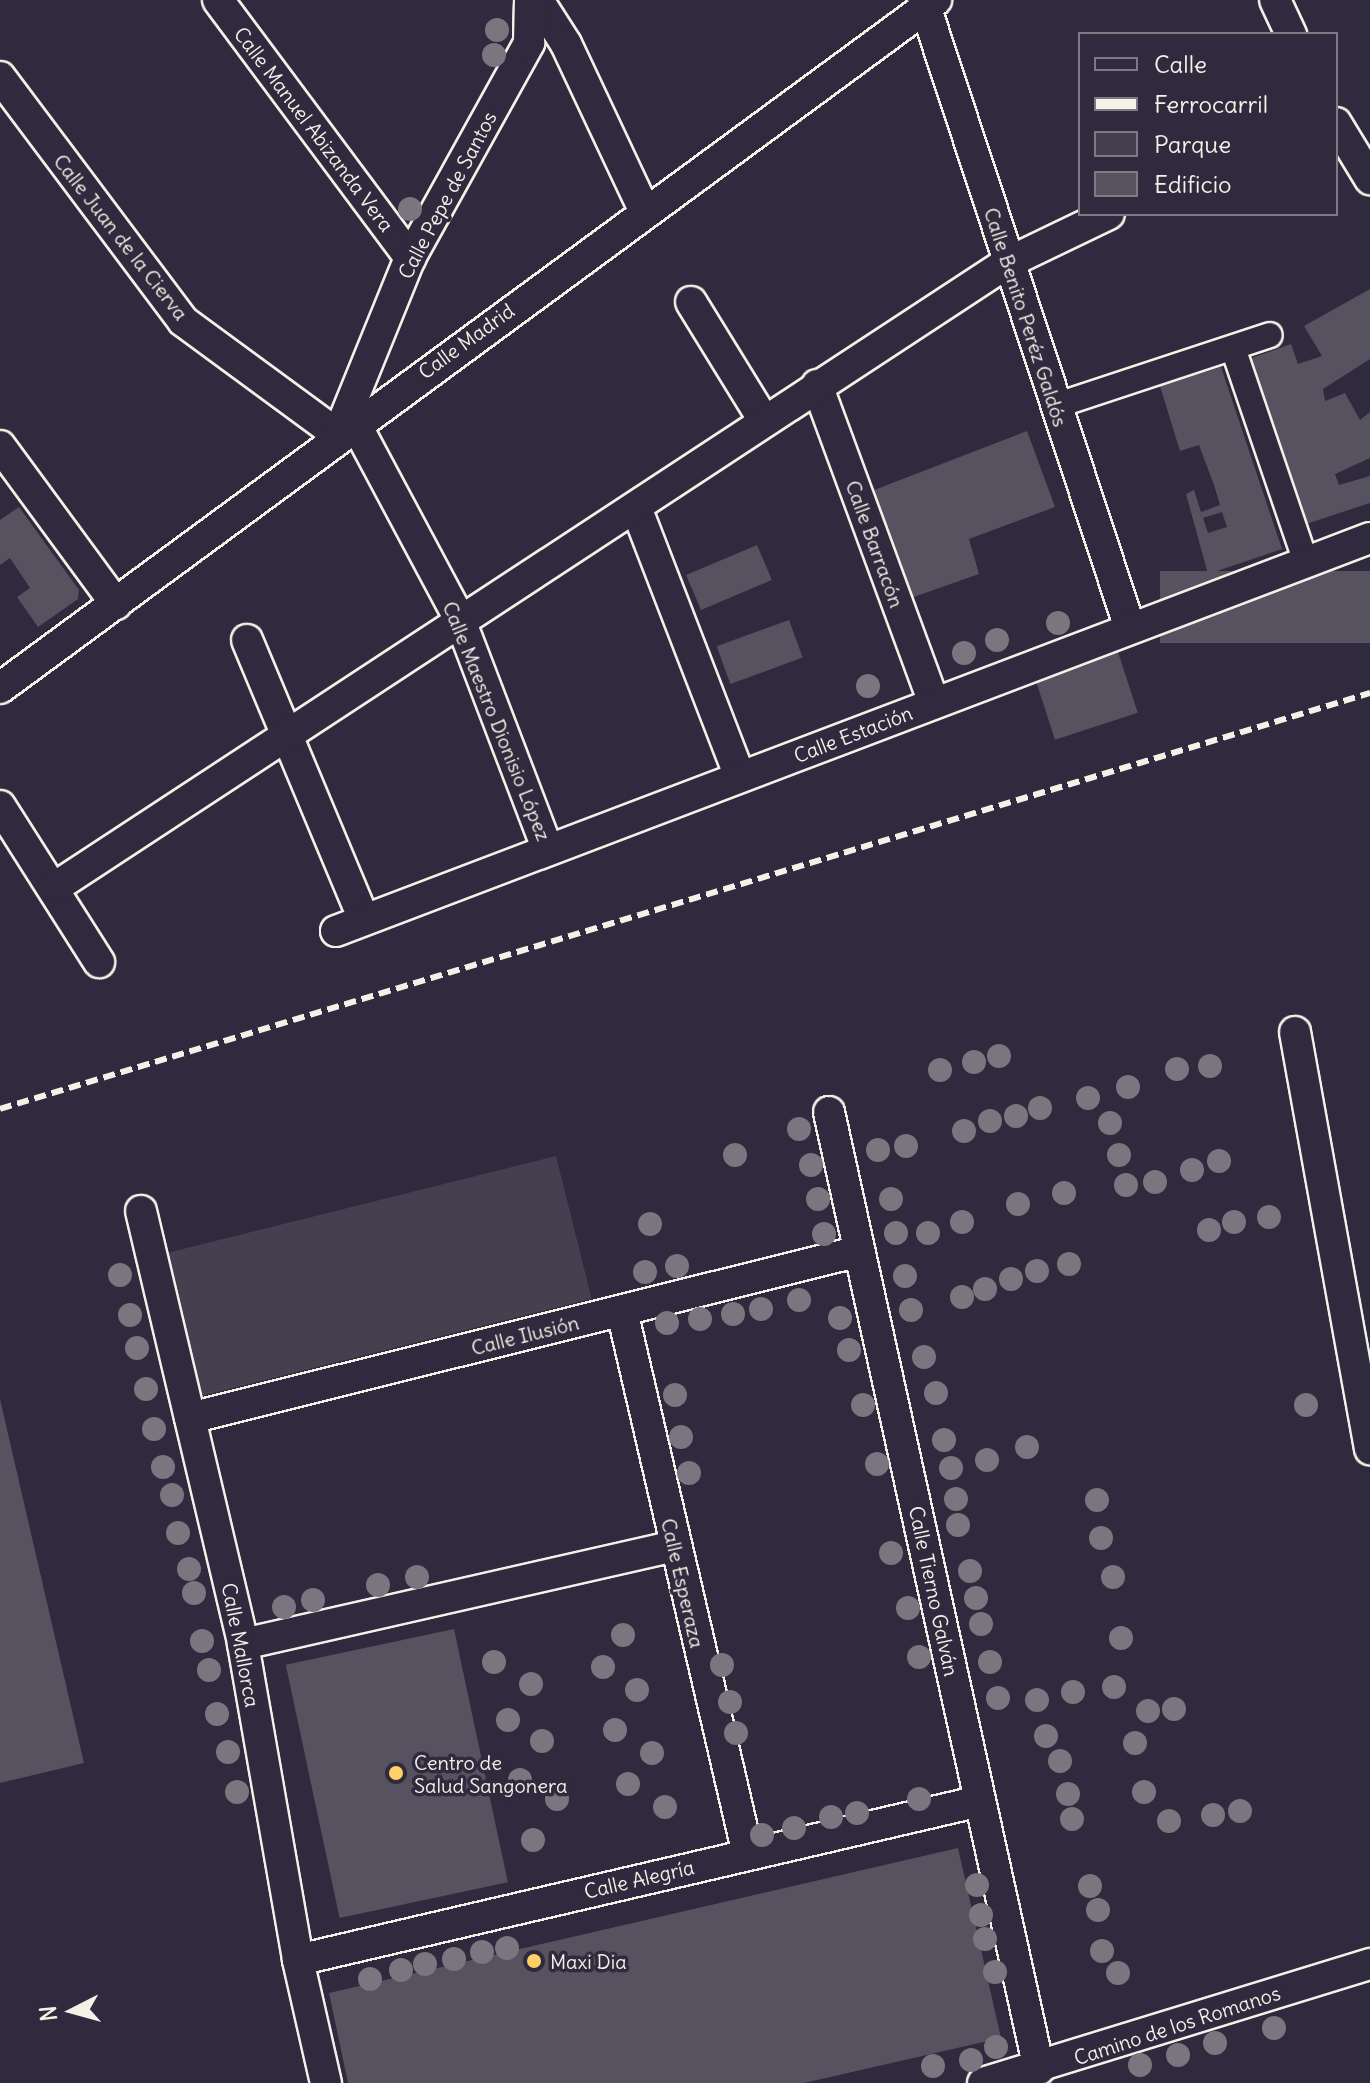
<!DOCTYPE html>
<html>
<head>
<meta charset="utf-8">
<style>
	body { margin:0 }
	#map { position:relative; width:1370px; height:2083px; overflow:hidden; background:#2f2a3d; font-family:Delius,sans-serif }
	div>[style] { position:absolute }
	.green>* { inset:0; background:#454050; transform-origin:0 0 }
	.building>* { inset:0; background:#56525f; transform-origin:0 0 }
	.roads { filter:drop-shadow(2px 0 #f4f1e8) drop-shadow(-2px 0 #f4f1e8) drop-shadow(0 2px #f4f1e8) drop-shadow(0 -2px #f4f1e8) }
	.pedestrian>* { height:24px; margin:-12px; padding:0 12px; transform-origin:12px; border-radius:12px; background:#2f2a3d }
	.minor>* { height:30px; margin:-15px; padding:0 15px; transform-origin:15px; border-radius:15px; background:#2f2a3d }
	.rail>* { height:6px; margin-top:-3px; transform-origin:0; background:repeating-linear-gradient(90deg,#f4f1e8 0 12px,transparent 0 18px) }
	.trees>* { width:24px; height:24px; margin:-12px; border-radius:50%; background:#7a757e }
	.dots>* { width:22px; height:22px; translate:-50% -50%; box-sizing:border-box; border:4px solid #2f2a3d; border-radius:50% }
	span { translate:-50% -50%; white-space:nowrap; text-align:center; line-height:1.15; -webkit-text-stroke:7px #2f2a3d; paint-order:stroke }
	.street-label { font-size:20px; color:#f4f1e8 }
	.poi-label { font-size:20px; color:#f4f1e8 }
	.left { translate:0 -50%; text-align:left }
	.legend { position:absolute; left:1078px; top:32px; width:260px; height:184px; box-sizing:border-box; background:#2f2a3d; border:2px solid #7e7a81; margin:0; padding:10px 14px; list-style:none; font-size:24px; color:#f4f1e8 }
	.legend li { display:flex; align-items:center; gap:16px; height:40px }
	.legend b { width:40px; border:2px solid #7e7a81 }
	.north { position:absolute; left:32px; top:1971px; width:80px; height:80px; -webkit-text-stroke:6px #2f2a3d; paint-order:stroke; rotate:264deg; font-size:22px; font-weight:700; line-height:32px; text-align:center; color:#f4f1e8 }
	.north::after { content:''; display:block; margin:auto; width:28px; height:36px; background:#f4f1e8; clip-path:polygon(50% 0,100% 100%,50% 72%,0 100%) }
</style>
</head>
<body>
<div id="map">
	<div class="green">
		<i style="left:556px;top:1156px;width:147px;height:401px;rotate:76deg"></i>
	</div>
	<div class="building">
		<i style="clip-path:polygon(1370px 289px,1370px 359px,1323px 389px,1325px 401px,1345px 393px,1360px 420px,1370px 412px,1370px 458px,1335px 474px,1339px 485px,1370px 476px,1370px 503px,1303px 525px,1249px 359px,1291px 344px,1298px 364px,1322px 356px,1304px 326px)"></i>
		<i style="clip-path:polygon(evenodd,1221px 367px,1282px 549px,1208px 574px,1186px 494px,1194px 490px,1201px 512px,1220px 505px,1214px 485px,1199px 445px,1180px 451px,1160px 386px,1221px 367px,1222px 512px,1227px 527px,1208px 533px,1203px 518px,1222px 512px)"></i>
		<i style="clip-path:polygon(1027px 431px,1055px 507px,969px 539px,979px 574px,908px 599px,869px 492px)"></i>
		<i style="clip-path:polygon(19px 507px,79px 590px,78px 599px,38px 627px,17px 597px,30px 588px,10px 558px,0 565px,0 520px)"></i>
		<i style="left:757px;top:545px;width:38px;height:77px;rotate:67deg"></i>
		<i style="left:1370px;top:571px;width:72px;height:210px;rotate:90deg"></i>
		<i style="left:789px;top:620px;width:40px;height:77px;rotate:70deg"></i>
		<i style="left:1118px;top:652px;width:64px;height:87px;rotate:72deg"></i>
		<i style="clip-path:polygon(0 1399px,84px 1763px,0 1783px)"></i>
		<i style="left:454px;top:1629px;width:259px;height:172px;rotate:78deg"></i>
		<i style="clip-path:polygon(958px 1848px,1001px 2038px,804px 2083px,348px 2083px,329px 1993px)"></i>
	</div>
	<div class="roads">
		<div class="pedestrian">
			<i style="left:1233px;top:348px;width:227px;rotate:71.2deg"></i>
			<i style="left:1055px;top:406px;width:226px;rotate:-18.3deg"></i>
		</div>
		<div class="minor">
			<i style="left:218px;top:0;width:322px;rotate:53.3deg"></i>
			<i style="left:538px;top:0;width:52px;rotate:57.5deg"></i>
			<i style="left:566px;top:44px;width:183px;rotate:64.8deg"></i>
			<i style="left:923px;top:0;width:661px;rotate:71.76deg"></i>
			<i style="left:1275px;top:0;width:38px;rotate:65deg"></i>
			<i style="left:0;top:77px;width:305px;rotate:53.1deg"></i>
			<i style="left:183px;top:321px;width:192px;rotate:36.3deg"></i>
			<i style="left:338px;top:435px;width:191px;rotate:-67.9deg"></i>
			<i style="left:410px;top:258px;width:246px;rotate:-61deg"></i>
			<i style="left:529px;top:43px;width:43px;rotate:-88.7deg"></i>
			<i style="left:1336px;top:123px;width:66px;rotate:58.7deg"></i>
			<i style="left:691px;top:302px;width:137px;rotate:58.4deg"></i>
			<i style="left:817px;top:385px;width:339px;rotate:69.8deg"></i>
			<i style="left:355px;top:423px;width:223px;rotate:61.9deg"></i>
			<i style="left:460px;top:620px;width:246px;rotate:69.1deg"></i>
			<i style="left:0;top:446px;width:196px;rotate:53.7deg"></i>
			<i style="left:637px;top:510px;width:286px;rotate:68.9deg"></i>
			<i style="left:247px;top:640px;width:303px;rotate:67.3deg"></i>
			<i style="left:0;top:688px;width:1162px;rotate:-36.32deg"></i>
			<i style="left:0;top:806px;width:185px;rotate:57.6deg"></i>
			<i style="left:54px;top:888px;width:1140px;rotate:-33.26deg"></i>
			<i style="left:1007px;top:263px;width:113px;rotate:-25.7deg"></i>
			<i style="left:336px;top:931px;width:1106px;rotate:-20.81deg"></i>
			<i style="left:1295px;top:1032px;width:424px;rotate:79.8deg"></i>
			<i style="left:829px;top:1112px;width:980px;rotate:77.62deg"></i>
			<i style="left:141px;top:1211px;width:445px;rotate:76.7deg"></i>
			<i style="left:243px;top:1644px;width:321px;rotate:80.1deg"></i>
			<i style="left:298px;top:1960px;width:126px;rotate:77.2deg"></i>
			<i style="left:622px;top:1311px;width:557px;rotate:76.94deg"></i>
			<i style="left:190px;top:1418px;width:690px;rotate:-14deg"></i>
			<i style="left:243px;top:1644px;width:442px;rotate:-12.8deg"></i>
			<i style="left:298px;top:1960px;width:700px;rotate:-13.12deg"></i>
			<i style="left:983px;top:2083px;width:405px;rotate:-17.1deg"></i>
		</div>
	</div>
	<div class="rail">
		<i style="left:0;top:1109px;width:1432px;rotate:-16.89deg"></i>
	</div>
	<div class="trees">
		<i style="left:497px;top:30px"></i>
		<i style="left:494px;top:55px"></i>
		<i style="left:410px;top:209px"></i>
		<i style="left:1058px;top:623px"></i>
		<i style="left:997px;top:640px"></i>
		<i style="left:964px;top:653px"></i>
		<i style="left:868px;top:686px"></i>
		<i style="left:999px;top:1056px"></i>
		<i style="left:974px;top:1062px"></i>
		<i style="left:1210px;top:1066px"></i>
		<i style="left:1177px;top:1069px"></i>
		<i style="left:940px;top:1070px"></i>
		<i style="left:1128px;top:1087px"></i>
		<i style="left:1088px;top:1098px"></i>
		<i style="left:1040px;top:1108px"></i>
		<i style="left:1016px;top:1116px"></i>
		<i style="left:990px;top:1121px"></i>
		<i style="left:1110px;top:1123px"></i>
		<i style="left:799px;top:1129px"></i>
		<i style="left:964px;top:1131px"></i>
		<i style="left:906px;top:1146px"></i>
		<i style="left:878px;top:1150px"></i>
		<i style="left:735px;top:1155px"></i>
		<i style="left:1119px;top:1155px"></i>
		<i style="left:1219px;top:1161px"></i>
		<i style="left:811px;top:1165px"></i>
		<i style="left:1192px;top:1170px"></i>
		<i style="left:1155px;top:1182px"></i>
		<i style="left:1126px;top:1185px"></i>
		<i style="left:1064px;top:1193px"></i>
		<i style="left:818px;top:1199px"></i>
		<i style="left:891px;top:1199px"></i>
		<i style="left:1018px;top:1204px"></i>
		<i style="left:1269px;top:1217px"></i>
		<i style="left:962px;top:1222px"></i>
		<i style="left:1234px;top:1222px"></i>
		<i style="left:650px;top:1224px"></i>
		<i style="left:1209px;top:1230px"></i>
		<i style="left:896px;top:1233px"></i>
		<i style="left:928px;top:1233px"></i>
		<i style="left:824px;top:1234px"></i>
		<i style="left:1069px;top:1264px"></i>
		<i style="left:677px;top:1266px"></i>
		<i style="left:1037px;top:1271px"></i>
		<i style="left:645px;top:1272px"></i>
		<i style="left:120px;top:1275px"></i>
		<i style="left:905px;top:1276px"></i>
		<i style="left:1011px;top:1279px"></i>
		<i style="left:985px;top:1289px"></i>
		<i style="left:962px;top:1297px"></i>
		<i style="left:799px;top:1300px"></i>
		<i style="left:761px;top:1309px"></i>
		<i style="left:911px;top:1310px"></i>
		<i style="left:733px;top:1314px"></i>
		<i style="left:130px;top:1315px"></i>
		<i style="left:840px;top:1318px"></i>
		<i style="left:700px;top:1319px"></i>
		<i style="left:667px;top:1323px"></i>
		<i style="left:137px;top:1348px"></i>
		<i style="left:849px;top:1350px"></i>
		<i style="left:924px;top:1357px"></i>
		<i style="left:146px;top:1389px"></i>
		<i style="left:936px;top:1393px"></i>
		<i style="left:675px;top:1395px"></i>
		<i style="left:863px;top:1405px"></i>
		<i style="left:1306px;top:1405px"></i>
		<i style="left:154px;top:1429px"></i>
		<i style="left:681px;top:1437px"></i>
		<i style="left:944px;top:1440px"></i>
		<i style="left:1027px;top:1447px"></i>
		<i style="left:987px;top:1460px"></i>
		<i style="left:877px;top:1464px"></i>
		<i style="left:163px;top:1467px"></i>
		<i style="left:951px;top:1468px"></i>
		<i style="left:689px;top:1473px"></i>
		<i style="left:172px;top:1495px"></i>
		<i style="left:956px;top:1499px"></i>
		<i style="left:1097px;top:1500px"></i>
		<i style="left:958px;top:1525px"></i>
		<i style="left:178px;top:1533px"></i>
		<i style="left:1101px;top:1538px"></i>
		<i style="left:891px;top:1553px"></i>
		<i style="left:189px;top:1569px"></i>
		<i style="left:970px;top:1571px"></i>
		<i style="left:417px;top:1577px"></i>
		<i style="left:1113px;top:1577px"></i>
		<i style="left:378px;top:1585px"></i>
		<i style="left:194px;top:1593px"></i>
		<i style="left:976px;top:1598px"></i>
		<i style="left:313px;top:1600px"></i>
		<i style="left:284px;top:1607px"></i>
		<i style="left:908px;top:1608px"></i>
		<i style="left:981px;top:1624px"></i>
		<i style="left:623px;top:1635px"></i>
		<i style="left:1121px;top:1638px"></i>
		<i style="left:202px;top:1641px"></i>
		<i style="left:919px;top:1657px"></i>
		<i style="left:494px;top:1662px"></i>
		<i style="left:990px;top:1662px"></i>
		<i style="left:722px;top:1665px"></i>
		<i style="left:603px;top:1667px"></i>
		<i style="left:209px;top:1670px"></i>
		<i style="left:531px;top:1684px"></i>
		<i style="left:1114px;top:1687px"></i>
		<i style="left:637px;top:1690px"></i>
		<i style="left:1073px;top:1692px"></i>
		<i style="left:998px;top:1698px"></i>
		<i style="left:1037px;top:1700px"></i>
		<i style="left:730px;top:1702px"></i>
		<i style="left:1174px;top:1709px"></i>
		<i style="left:1148px;top:1711px"></i>
		<i style="left:217px;top:1714px"></i>
		<i style="left:508px;top:1720px"></i>
		<i style="left:615px;top:1730px"></i>
		<i style="left:736px;top:1733px"></i>
		<i style="left:1046px;top:1736px"></i>
		<i style="left:542px;top:1741px"></i>
		<i style="left:1135px;top:1743px"></i>
		<i style="left:228px;top:1752px"></i>
		<i style="left:652px;top:1753px"></i>
		<i style="left:1060px;top:1761px"></i>
		<i style="left:520px;top:1780px"></i>
		<i style="left:628px;top:1784px"></i>
		<i style="left:237px;top:1792px"></i>
		<i style="left:1144px;top:1792px"></i>
		<i style="left:1068px;top:1794px"></i>
		<i style="left:557px;top:1799px"></i>
		<i style="left:919px;top:1799px"></i>
		<i style="left:665px;top:1807px"></i>
		<i style="left:1240px;top:1811px"></i>
		<i style="left:857px;top:1813px"></i>
		<i style="left:1213px;top:1815px"></i>
		<i style="left:831px;top:1817px"></i>
		<i style="left:1072px;top:1819px"></i>
		<i style="left:1169px;top:1821px"></i>
		<i style="left:794px;top:1828px"></i>
		<i style="left:762px;top:1835px"></i>
		<i style="left:533px;top:1840px"></i>
		<i style="left:977px;top:1885px"></i>
		<i style="left:1090px;top:1886px"></i>
		<i style="left:1098px;top:1910px"></i>
		<i style="left:981px;top:1915px"></i>
		<i style="left:985px;top:1939px"></i>
		<i style="left:507px;top:1948px"></i>
		<i style="left:1102px;top:1951px"></i>
		<i style="left:482px;top:1952px"></i>
		<i style="left:454px;top:1959px"></i>
		<i style="left:425px;top:1964px"></i>
		<i style="left:401px;top:1970px"></i>
		<i style="left:995px;top:1972px"></i>
		<i style="left:1118px;top:1973px"></i>
		<i style="left:370px;top:1979px"></i>
		<i style="left:1274px;top:2028px"></i>
		<i style="left:1215px;top:2043px"></i>
		<i style="left:996px;top:2047px"></i>
		<i style="left:1178px;top:2055px"></i>
		<i style="left:971px;top:2060px"></i>
		<i style="left:1140px;top:2065px"></i>
		<i style="left:933px;top:2066px"></i>
	</div>
	<div class="dots">
		<i style="left:396px;top:1773px;background:#ffd166"></i>
		<i style="left:534px;top:1961px;background:#ffd166"></i>
	</div>
	<div class="street-label">
		<span style="left:314px;top:129px;rotate:53deg">Calle Manuel Abizanda Vera</span>
		<span style="left:447px;top:195px;rotate:-62deg">Calle Pepe de Santos</span>
		<span style="left:121px;top:237px;rotate:52deg">Calle Juan de la Cierva</span>
		<span style="left:1026px;top:317px;rotate:72deg">Calle Benito Peréz Galdós</span>
		<span style="left:466px;top:341px;rotate:-36deg">Calle Madrid</span>
		<span style="left:875px;top:544px;rotate:70deg">Calle Barracón</span>
		<span style="left:497px;top:721px;rotate:68deg">Calle Maestro Dionisio López</span>
		<span style="left:853px;top:734px;rotate:-21deg">Calle Estación</span>
		<span style="left:525px;top:1335px;rotate:-14deg">Calle Ilusión</span>
		<span style="left:683px;top:1583px;rotate:77deg">Calle Esperaza</span>
		<span style="left:934px;top:1591px;rotate:78deg">Calle Tierno Galván</span>
		<span style="left:241px;top:1645px;rotate:79deg">Calle Mallorca</span>
		<span style="left:639px;top:1879px;rotate:-13deg">Calle Alegría</span>
		<span style="left:1177px;top:2025px;rotate:-18deg">Camino de los Romanos</span>
	</div>
	<div class="poi-label">
		<span class="left" style="left:414px;top:1774px">Centro de<br>Salud Sangonera</span>
		<span class="left" style="left:550px;top:1961px">Maxi Dia</span>
	</div>
	<ul class="legend">
	<li><b style="height:10px;background:#2f2a3d"></b>Calle</li>
	<li><b style="height:10px;background:#f4f1e8"></b>Ferrocarril</li>
	<li><b style="height:22px;background:#454050"></b>Parque</li>
	<li><b style="height:22px;background:#56525f"></b>Edificio</li>
	</ul>
	<div class="north">N</div>
</div>
</body>
</html>
